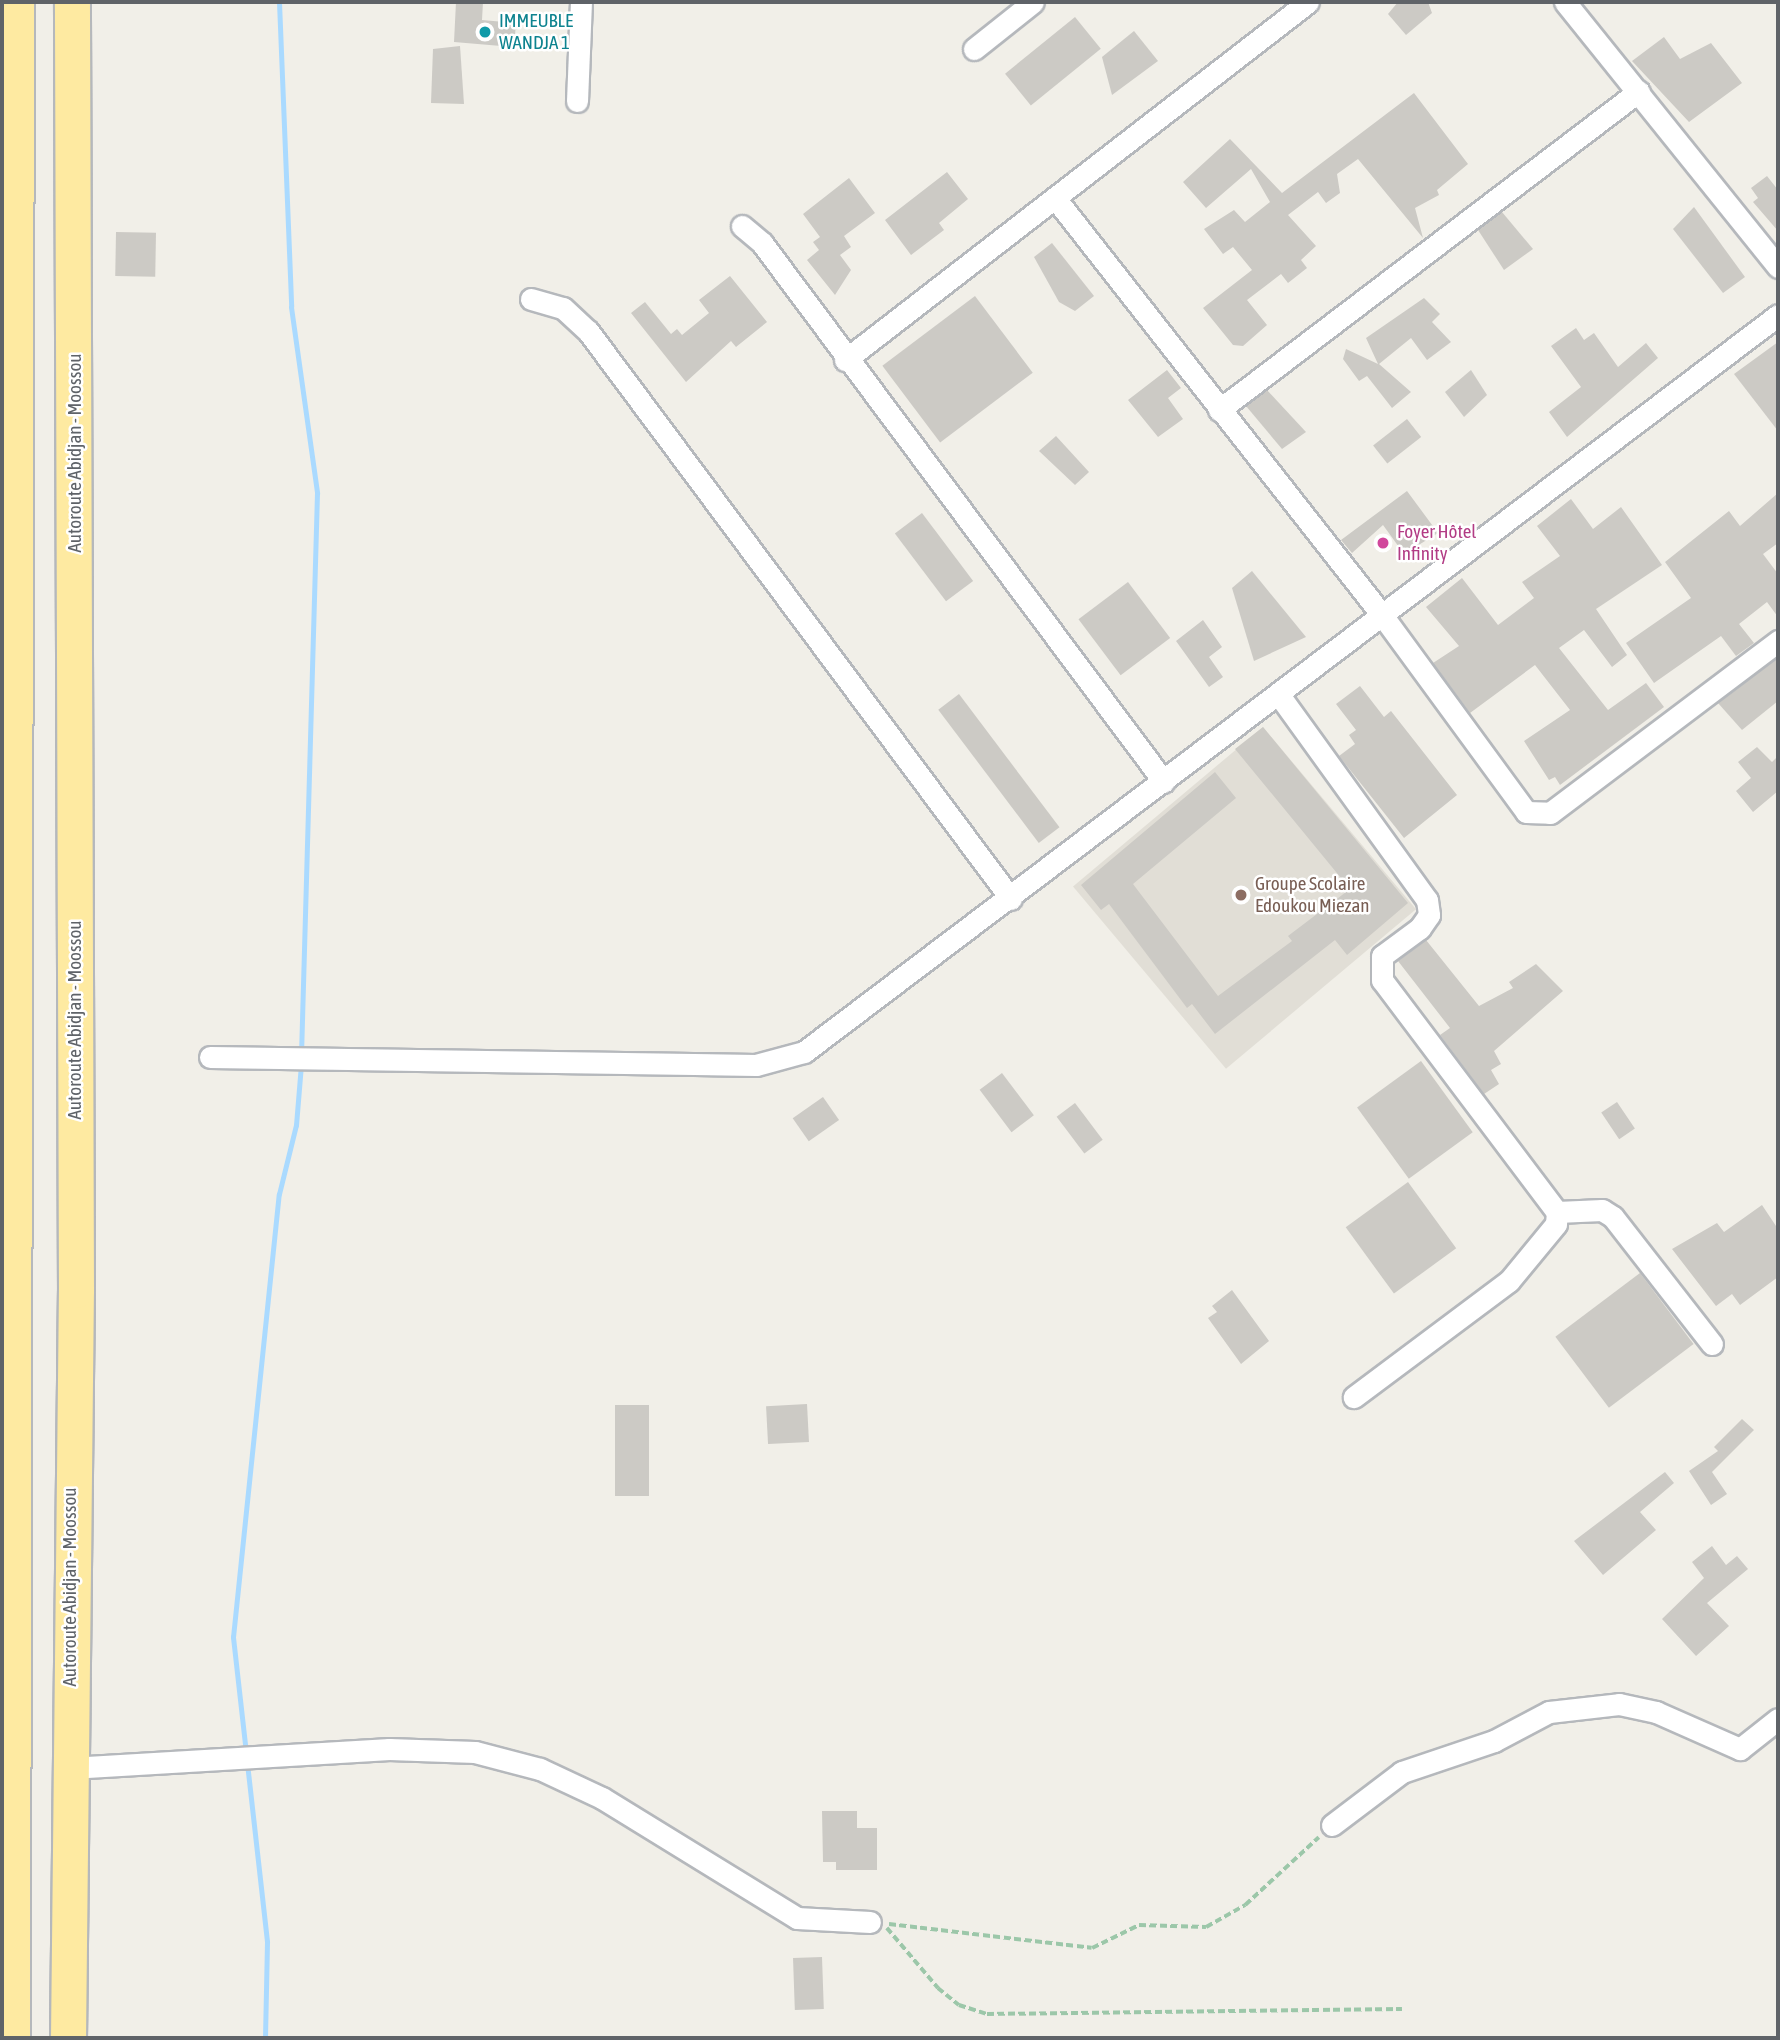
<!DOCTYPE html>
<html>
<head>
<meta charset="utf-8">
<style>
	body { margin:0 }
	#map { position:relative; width:1780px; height:2040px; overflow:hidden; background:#f1efe8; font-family:"Asap Condensed",sans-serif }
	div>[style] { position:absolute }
	.education>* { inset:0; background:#e1ded6; transform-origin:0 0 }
	.stream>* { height:5px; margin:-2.5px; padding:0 2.5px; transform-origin:2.5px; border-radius:2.5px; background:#aadaff }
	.building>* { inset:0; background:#cccac5; transform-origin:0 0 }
	.path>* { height:3.5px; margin-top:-1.75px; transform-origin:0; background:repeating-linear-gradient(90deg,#9cc7a9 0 7px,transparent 0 10.5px) }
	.roads { filter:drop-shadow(2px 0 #b5b8bc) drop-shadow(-2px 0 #b5b8bc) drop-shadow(0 2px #b5b8bc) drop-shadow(0 -2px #b5b8bc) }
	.minor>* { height:21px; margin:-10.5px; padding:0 10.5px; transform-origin:10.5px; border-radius:10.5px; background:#fff }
	.trunk>* { height:35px; margin:-17.5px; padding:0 17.5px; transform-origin:17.5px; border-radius:17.5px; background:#feeaa1 }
	.dots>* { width:19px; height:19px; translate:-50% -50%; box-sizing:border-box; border:4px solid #fff; border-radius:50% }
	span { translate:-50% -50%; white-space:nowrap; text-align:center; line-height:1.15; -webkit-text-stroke:5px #fff; paint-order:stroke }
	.culture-label { font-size:19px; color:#0d838f }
	.left { translate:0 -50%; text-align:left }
	.street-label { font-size:19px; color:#5f6368 }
	.hotel-label { font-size:19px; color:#b23c85 }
	.education-label { font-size:19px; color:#785e54 }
	.frame { position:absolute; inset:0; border:4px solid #5f6368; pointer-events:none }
</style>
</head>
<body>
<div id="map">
	<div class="education">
		<i style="left:1263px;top:727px;width:238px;height:248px;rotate:50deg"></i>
	</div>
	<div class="stream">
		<i style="left:279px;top:2px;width:305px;rotate:87.7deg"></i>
		<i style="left:291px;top:307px;width:188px;rotate:82deg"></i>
		<i style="left:317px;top:493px;width:562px;rotate:91.63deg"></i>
		<i style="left:246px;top:1753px;width:117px;rotate:-96.4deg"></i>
		<i style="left:233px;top:1637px;width:445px;rotate:-84.1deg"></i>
		<i style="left:279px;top:1194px;width:71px;rotate:-76.2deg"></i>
		<i style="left:296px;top:1125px;width:61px;rotate:-85.3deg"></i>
		<i style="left:247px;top:1763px;width:180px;rotate:83.6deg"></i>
		<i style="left:267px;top:1942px;width:96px;rotate:91.2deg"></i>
	</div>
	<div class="building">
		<i style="clip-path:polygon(456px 2px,483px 2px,482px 20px,516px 23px,514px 47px,454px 42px)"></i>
		<i style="clip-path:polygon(1398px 2px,1428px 2px,1432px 13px,1406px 35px,1388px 14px)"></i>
		<i style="left:1075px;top:17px;width:41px;height:90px;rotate:51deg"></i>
		<i style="clip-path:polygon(1134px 31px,1158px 61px,1112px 95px,1102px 57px)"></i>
		<i style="clip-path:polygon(1664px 37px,1680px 59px,1711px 43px,1742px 83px,1689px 122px,1632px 61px)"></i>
		<i style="clip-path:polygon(460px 46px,464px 104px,431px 103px,433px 49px)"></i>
		<i style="clip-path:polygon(1414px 93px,1468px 164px,1437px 190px,1439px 195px,1415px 208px,1423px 238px,1358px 159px,1337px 174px,1340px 193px,1326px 203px,1318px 192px,1288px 215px,1316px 246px,1301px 260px,1307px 268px,1288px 283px,1281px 274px,1247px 300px,1267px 325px,1243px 346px,1233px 345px,1203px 308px,1252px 270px,1233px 247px,1223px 254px,1204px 229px,1234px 210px,1245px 222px,1270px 202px,1251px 169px,1206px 208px,1183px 182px,1230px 139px,1282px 193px)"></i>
		<i style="clip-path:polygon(947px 172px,968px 199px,939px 223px,944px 230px,911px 255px,885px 220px)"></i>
		<i style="clip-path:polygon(1767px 176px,1778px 190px,1778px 231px,1753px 202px,1758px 198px,1751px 188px)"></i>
		<i style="clip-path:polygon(849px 178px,875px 213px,844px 236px,851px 247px,840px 255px,851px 270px,835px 295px,807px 260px,819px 250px,813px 242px,820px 237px,803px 214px)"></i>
		<i style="clip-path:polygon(1694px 207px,1745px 277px,1723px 293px,1673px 229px)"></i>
		<i style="clip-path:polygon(1502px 212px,1533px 249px,1504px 270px,1478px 230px)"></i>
		<i style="left:116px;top:232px;width:40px;height:44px;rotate:1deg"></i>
		<i style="clip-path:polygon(1052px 243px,1094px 296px,1075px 311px,1059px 302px,1034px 257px)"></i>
		<i style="clip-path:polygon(730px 276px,767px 322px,736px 347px,731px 341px,686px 382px,631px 313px,645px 302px,671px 334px,677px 329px,682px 335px,709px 313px,699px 300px)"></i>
		<i style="left:975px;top:296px;width:96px;height:116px;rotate:53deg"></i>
		<i style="clip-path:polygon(1424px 298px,1440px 314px,1432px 322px,1451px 342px,1427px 360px,1411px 338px,1379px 364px,1411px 392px,1392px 408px,1367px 376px,1359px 381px,1343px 359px,1346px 349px,1378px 364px,1366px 338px)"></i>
		<i style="clip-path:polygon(1576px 328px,1584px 340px,1594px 333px,1618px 367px,1646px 343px,1658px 358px,1567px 437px,1549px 412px,1581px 387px,1551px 346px)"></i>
		<i style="clip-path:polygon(1778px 342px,1778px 431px,1734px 374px)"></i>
		<i style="clip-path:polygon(1167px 370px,1181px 388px,1168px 398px,1183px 419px,1158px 437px,1128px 400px)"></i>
		<i style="clip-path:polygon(1471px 370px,1487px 395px,1464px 417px,1445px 392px)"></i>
		<i style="clip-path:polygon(1267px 390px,1306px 432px,1282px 449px,1246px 406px)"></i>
		<i style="left:1407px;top:419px;width:23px;height:43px;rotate:52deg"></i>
		<i style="clip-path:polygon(1056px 436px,1089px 472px,1075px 485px,1039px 451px)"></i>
		<i style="clip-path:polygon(1407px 491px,1438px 533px,1404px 554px,1383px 525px,1352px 553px,1341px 540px)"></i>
		<i style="clip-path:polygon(1778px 493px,1778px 543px,1763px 554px,1778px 574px,1778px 617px,1767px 602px,1739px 624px,1754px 643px,1736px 656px,1721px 636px,1654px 683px,1626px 643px,1691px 598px,1665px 562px,1729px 511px,1740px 526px)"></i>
		<i style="clip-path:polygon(1571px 499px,1593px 529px,1621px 507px,1662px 565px,1596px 609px,1627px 655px,1612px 667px,1584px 630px,1559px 648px,1608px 710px,1646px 683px,1664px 707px,1560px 785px,1555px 777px,1549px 780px,1524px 741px,1570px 710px,1535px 665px,1470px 713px,1433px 663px,1459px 646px,1426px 607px,1462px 578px,1498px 625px,1534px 598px,1522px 582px,1560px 556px,1537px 526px)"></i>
		<i style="left:922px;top:513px;width:85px;height:34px;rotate:53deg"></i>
		<i style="clip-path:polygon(1252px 571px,1306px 637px,1254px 661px,1232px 588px)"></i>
		<i style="left:1128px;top:582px;width:70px;height:62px;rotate:53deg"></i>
		<i style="clip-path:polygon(1203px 620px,1222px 647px,1209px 657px,1223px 677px,1209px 687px,1176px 641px)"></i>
		<i style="clip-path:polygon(1778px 657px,1778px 701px,1742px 730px,1718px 703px)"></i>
		<i style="clip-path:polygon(1360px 686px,1384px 717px,1391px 711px,1457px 795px,1404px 838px,1339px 756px,1355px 744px,1349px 735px,1356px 730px,1336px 704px)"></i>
		<i style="left:959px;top:694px;width:167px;height:26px;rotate:53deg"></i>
		<i style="clip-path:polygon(1263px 727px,1408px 903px,1347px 955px,1335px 940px,1215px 1034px,1192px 1004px,1187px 1008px,1109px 904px,1101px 910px,1081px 885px,1215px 772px,1236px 798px,1133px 884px,1218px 996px,1292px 941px,1288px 936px,1350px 889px,1235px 749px)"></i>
		<i style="clip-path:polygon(1757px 747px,1772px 762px,1778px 756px,1778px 791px,1753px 812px,1736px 791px,1751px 778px,1738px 762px)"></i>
		<i style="clip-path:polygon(1426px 940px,1479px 1006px,1513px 988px,1509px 982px,1536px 964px,1563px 991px,1494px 1051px,1501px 1064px,1491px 1070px,1499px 1084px,1484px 1094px,1440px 1035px,1450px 1028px,1398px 961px)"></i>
		<i style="left:1421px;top:1061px;width:88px;height:79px;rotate:54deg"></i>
		<i style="left:1002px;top:1073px;width:53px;height:28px;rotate:53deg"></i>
		<i style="left:823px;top:1097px;width:28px;height:37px;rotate:55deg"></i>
		<i style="left:1617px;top:1102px;width:32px;height:19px;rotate:56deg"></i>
		<i style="left:1075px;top:1103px;width:46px;height:23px;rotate:53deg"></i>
		<i style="left:1408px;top:1182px;width:82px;height:77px;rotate:54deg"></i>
		<i style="clip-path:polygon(1762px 1205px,1778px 1229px,1778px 1277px,1740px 1305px,1732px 1294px,1716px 1306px,1672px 1249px,1717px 1223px,1724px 1232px)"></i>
		<i style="left:1640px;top:1273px;width:89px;height:106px;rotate:53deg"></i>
		<i style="clip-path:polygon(1232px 1290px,1269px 1341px,1241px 1364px,1208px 1318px,1217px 1312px,1212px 1306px)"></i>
		<i style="left:807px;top:1404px;width:38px;height:41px;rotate:87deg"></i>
		<i style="left:615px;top:1405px;width:34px;height:91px"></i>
		<i style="clip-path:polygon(1742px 1419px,1754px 1430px,1712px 1472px,1727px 1494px,1711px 1505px,1689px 1471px,1718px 1451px,1714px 1447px)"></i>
		<i style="clip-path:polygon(1665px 1472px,1674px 1483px,1640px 1512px,1656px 1530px,1603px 1575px,1574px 1541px)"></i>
		<i style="clip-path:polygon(1712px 1546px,1726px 1565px,1737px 1556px,1748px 1569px,1707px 1603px,1729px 1626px,1696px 1656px,1662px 1619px,1704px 1578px,1692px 1562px)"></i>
		<i style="clip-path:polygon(822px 1811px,857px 1811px,857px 1828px,877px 1828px,877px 1870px,836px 1870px,836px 1862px,823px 1862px)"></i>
		<i style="left:822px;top:1957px;width:52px;height:29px;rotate:88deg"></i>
	</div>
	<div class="path">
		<i style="left:889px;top:1924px;width:204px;rotate:6.7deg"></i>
		<i style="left:1092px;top:1948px;width:52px;rotate:-26.1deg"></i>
		<i style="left:1139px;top:1925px;width:67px;rotate:1.7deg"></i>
		<i style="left:1206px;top:1927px;width:45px;rotate:-29.4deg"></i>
		<i style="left:1245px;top:1905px;width:100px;rotate:-42.6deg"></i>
		<i style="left:887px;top:1928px;width:79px;rotate:49.6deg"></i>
		<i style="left:938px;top:1988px;width:27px;rotate:39deg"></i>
		<i style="left:959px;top:2005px;width:29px;rotate:18deg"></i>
		<i style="left:987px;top:2014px;width:415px;rotate:-0.7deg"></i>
	</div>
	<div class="roads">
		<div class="minor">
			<i style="left:1565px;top:2px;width:340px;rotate:51.2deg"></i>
			<i style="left:974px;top:49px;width:75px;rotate:-38.5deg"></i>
			<i style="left:577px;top:101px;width:99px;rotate:-87.7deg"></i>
			<i style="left:1055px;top:198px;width:530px;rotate:51.9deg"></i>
			<i style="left:1382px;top:615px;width:244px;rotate:53.8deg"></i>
			<i style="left:1526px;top:812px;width:24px;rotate:2deg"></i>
			<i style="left:1550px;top:813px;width:286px;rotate:-37deg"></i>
			<i style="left:742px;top:226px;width:26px;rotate:40deg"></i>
			<i style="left:762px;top:243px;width:672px;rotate:53.28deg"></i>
			<i style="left:531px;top:299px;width:33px;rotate:16deg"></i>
			<i style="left:563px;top:308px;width:34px;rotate:43deg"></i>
			<i style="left:588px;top:331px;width:708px;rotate:53.32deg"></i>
			<i style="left:845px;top:360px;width:585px;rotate:-37.71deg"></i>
			<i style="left:1219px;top:410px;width:527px;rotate:-37.22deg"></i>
			<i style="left:1279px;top:695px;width:253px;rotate:54.2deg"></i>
			<i style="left:1427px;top:900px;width:15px;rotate:82deg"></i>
			<i style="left:1429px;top:915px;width:16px;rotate:125deg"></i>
			<i style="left:1420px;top:928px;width:47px;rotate:143.6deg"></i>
			<i style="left:1382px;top:956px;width:24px;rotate:90deg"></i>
			<i style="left:1382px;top:980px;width:291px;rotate:53deg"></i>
			<i style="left:1557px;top:1212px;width:12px;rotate:95deg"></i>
			<i style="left:1556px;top:1224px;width:74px;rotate:129.5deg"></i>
			<i style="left:1509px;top:1281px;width:194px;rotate:143.2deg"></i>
			<i style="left:210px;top:1057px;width:546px;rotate:0.84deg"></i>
			<i style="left:756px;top:1065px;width:50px;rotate:-15.2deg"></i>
			<i style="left:804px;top:1052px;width:1221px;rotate:-37.11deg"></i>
			<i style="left:1557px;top:1212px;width:45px;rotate:-2.5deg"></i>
			<i style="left:1602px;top:1210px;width:13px;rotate:32deg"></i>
			<i style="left:1613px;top:1217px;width:161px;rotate:52.1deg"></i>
			<i style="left:70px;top:1768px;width:320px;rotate:-3.4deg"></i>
			<i style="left:389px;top:1749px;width:86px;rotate:2deg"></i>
			<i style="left:475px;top:1752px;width:67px;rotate:14.7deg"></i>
			<i style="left:540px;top:1769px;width:68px;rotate:25.1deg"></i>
			<i style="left:602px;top:1798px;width:229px;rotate:31.6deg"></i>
			<i style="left:797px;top:1918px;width:73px;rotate:3.1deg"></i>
			<i style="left:1332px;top:1825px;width:88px;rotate:-37.1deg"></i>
			<i style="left:1402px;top:1772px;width:97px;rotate:-18.6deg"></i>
			<i style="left:1494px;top:1741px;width:62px;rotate:-27.8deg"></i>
			<i style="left:1549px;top:1712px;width:70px;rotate:-6.5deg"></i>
			<i style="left:1619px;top:1704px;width:38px;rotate:12deg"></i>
			<i style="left:1656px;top:1712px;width:92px;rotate:23.8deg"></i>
			<i style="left:1740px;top:1749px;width:48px;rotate:-38.3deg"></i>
		</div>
		<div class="trunk">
			<i style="left:12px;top:2038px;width:2036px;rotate:-89.89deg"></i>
			<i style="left:68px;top:2038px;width:748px;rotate:-89.39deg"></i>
			<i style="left:76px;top:1290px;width:1288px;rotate:-90.18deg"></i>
		</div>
	</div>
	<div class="dots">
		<i style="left:485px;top:32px;background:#0f9aa8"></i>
		<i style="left:1383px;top:543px;background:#d1479c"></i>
		<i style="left:1241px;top:895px;background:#8d6e63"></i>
	</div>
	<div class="culture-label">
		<span class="left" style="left:499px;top:32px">IMMEUBLE<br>WANDJA 1</span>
	</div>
	<div class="street-label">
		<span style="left:75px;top:453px;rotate:-90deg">Autoroute Abidjan - Moossou</span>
		<span style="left:75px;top:1020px;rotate:-90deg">Autoroute Abidjan - Moossou</span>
		<span style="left:70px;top:1587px;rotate:-90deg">Autoroute Abidjan - Moossou</span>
	</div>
	<div class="hotel-label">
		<span class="left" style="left:1397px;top:543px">Foyer Hôtel<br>Infinity</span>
	</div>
	<div class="education-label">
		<span class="left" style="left:1255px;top:895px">Groupe Scolaire<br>Edoukou Miezan</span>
	</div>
	<div class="frame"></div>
</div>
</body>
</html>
